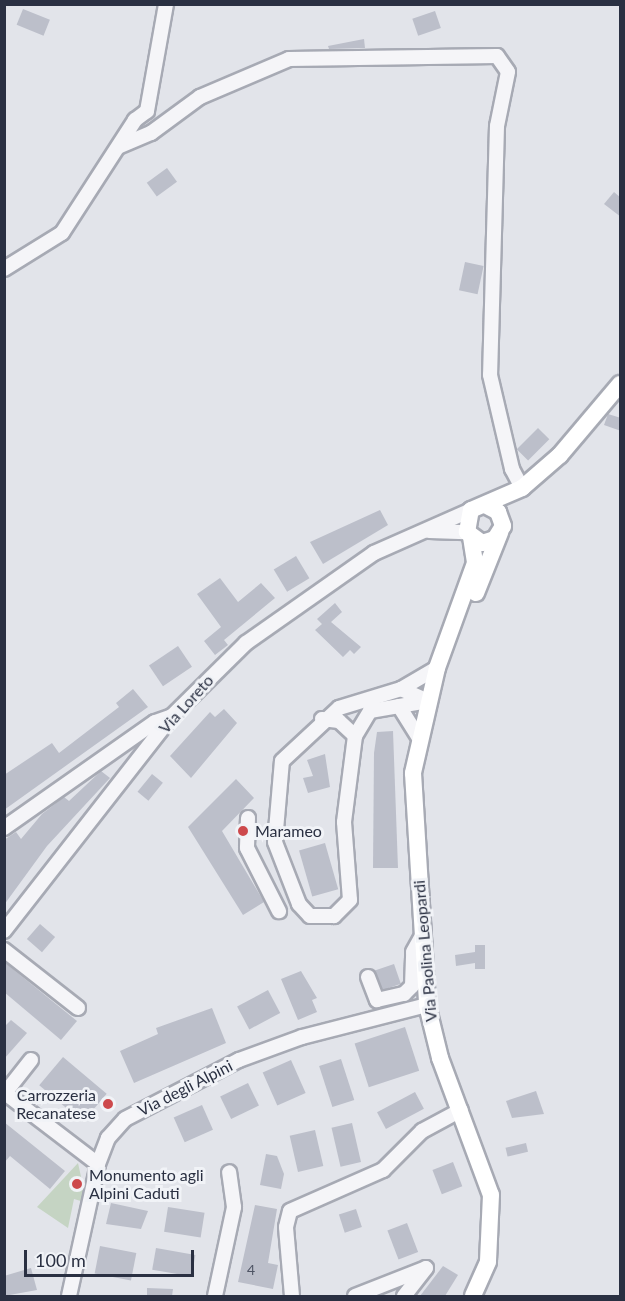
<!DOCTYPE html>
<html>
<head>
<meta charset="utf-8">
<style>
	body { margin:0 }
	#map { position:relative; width:625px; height:1301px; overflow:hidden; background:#e2e4ea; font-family:Lato,sans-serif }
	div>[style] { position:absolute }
	.green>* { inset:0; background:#c5d4c3 }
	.building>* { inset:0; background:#bcbfca; transform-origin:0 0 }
	.roads { filter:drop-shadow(2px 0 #a7aab4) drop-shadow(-2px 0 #a7aab4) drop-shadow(0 2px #a7aab4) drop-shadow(0 -2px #a7aab4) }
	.minor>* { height:14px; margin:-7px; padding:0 7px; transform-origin:7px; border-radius:7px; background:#f5f5f8 }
	.major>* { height:16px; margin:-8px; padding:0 8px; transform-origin:8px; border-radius:8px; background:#fff }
	.dots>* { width:16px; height:16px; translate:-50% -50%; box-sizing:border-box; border:3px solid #f1f3f7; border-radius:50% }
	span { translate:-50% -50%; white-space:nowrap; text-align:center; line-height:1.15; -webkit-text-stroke:6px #f1f3f7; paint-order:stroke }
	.number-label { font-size:14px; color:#4e5464 }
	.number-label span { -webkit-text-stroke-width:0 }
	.street-label { font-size:16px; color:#2a3042 }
	.poi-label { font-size:16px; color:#2a3042 }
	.left { translate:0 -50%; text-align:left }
	.right { translate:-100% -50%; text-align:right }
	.frame { position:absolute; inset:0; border:6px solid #2a3042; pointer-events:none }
	.scale { position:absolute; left:24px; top:1250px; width:170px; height:27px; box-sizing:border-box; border:3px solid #2a3042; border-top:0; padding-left:8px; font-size:18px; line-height:21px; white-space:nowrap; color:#2a3042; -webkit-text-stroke:4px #f1f3f7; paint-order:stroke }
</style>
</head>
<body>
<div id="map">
	<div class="green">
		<i style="clip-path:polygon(78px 1163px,85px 1195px,84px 1202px,74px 1199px,68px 1228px,37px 1207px)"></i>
	</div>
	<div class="building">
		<i style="left:23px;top:9px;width:29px;height:17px;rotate:22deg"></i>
		<i style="left:435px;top:11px;width:18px;height:24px;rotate:71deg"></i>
		<i style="clip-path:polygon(364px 39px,365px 48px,329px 49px,328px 46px)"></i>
		<i style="left:167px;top:168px;width:17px;height:25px;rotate:54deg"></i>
		<i style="clip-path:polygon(614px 192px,621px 198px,621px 217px,604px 204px)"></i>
		<i style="left:465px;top:262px;width:19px;height:29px;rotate:12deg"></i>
		<i style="clip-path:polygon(608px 414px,621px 418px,621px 431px,604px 425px)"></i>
		<i style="left:538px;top:428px;width:16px;height:30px;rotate:45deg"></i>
		<i style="clip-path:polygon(380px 510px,388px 525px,323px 564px,310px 542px)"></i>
		<i style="left:296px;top:556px;width:26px;height:26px;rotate:59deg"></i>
		<i style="clip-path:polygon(220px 578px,238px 602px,261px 583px,275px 598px,224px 640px,228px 645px,215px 655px,204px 641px,221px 627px,197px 594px)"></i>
		<i style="clip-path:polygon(335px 603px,342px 612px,331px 622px,361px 647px,354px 654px,350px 650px,343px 657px,315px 630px,322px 624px,317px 619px)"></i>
		<i style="left:178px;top:646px;width:25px;height:35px;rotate:56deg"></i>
		<i style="clip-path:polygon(133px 689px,148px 707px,4px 810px,4px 775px,52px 743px,59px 753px,119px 707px,116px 703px)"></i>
		<i style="clip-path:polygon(224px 709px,237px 723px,191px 778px,170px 756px,210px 712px,215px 717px)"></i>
		<i style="clip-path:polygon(393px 731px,398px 868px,373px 868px,374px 753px,377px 732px)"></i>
		<i style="clip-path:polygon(325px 754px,330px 787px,308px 793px,303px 778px,313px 776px,307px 760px)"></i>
		<i style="clip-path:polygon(101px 771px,110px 778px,47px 846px,4px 905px,4px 840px,16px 832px,21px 839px,42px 814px,64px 797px,69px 801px)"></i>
		<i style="left:152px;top:774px;width:14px;height:23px;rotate:39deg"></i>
		<i style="clip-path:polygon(236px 779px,254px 798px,222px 831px,264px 902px,243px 915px,188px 827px)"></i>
		<i style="left:325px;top:843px;width:48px;height:27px;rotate:74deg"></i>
		<i style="left:40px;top:924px;width:20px;height:20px;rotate:41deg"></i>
		<i style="clip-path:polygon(475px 945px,485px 945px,485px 969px,475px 969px,475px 963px,456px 966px,455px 955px,475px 952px)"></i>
		<i style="clip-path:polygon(4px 962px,77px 1021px,61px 1040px,4px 992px)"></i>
		<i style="left:394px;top:964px;width:21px;height:21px;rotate:71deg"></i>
		<i style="clip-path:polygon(301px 971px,317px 998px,312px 1000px,317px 1012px,298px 1020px,281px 979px)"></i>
		<i style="left:268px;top:990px;width:26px;height:35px;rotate:62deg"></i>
		<i style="clip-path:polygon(212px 1008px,226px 1043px,134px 1083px,120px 1051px,158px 1034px,156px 1028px)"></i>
		<i style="clip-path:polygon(11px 1020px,27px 1033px,4px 1059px,4px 1027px)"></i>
		<i style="left:405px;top:1027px;width:46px;height:53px;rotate:72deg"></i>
		<i style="left:63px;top:1057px;width:57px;height:37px;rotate:40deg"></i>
		<i style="left:341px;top:1059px;width:43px;height:23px;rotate:72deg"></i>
		<i style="left:291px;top:1060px;width:36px;height:31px;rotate:66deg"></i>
		<i style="left:248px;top:1083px;width:25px;height:31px;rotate:64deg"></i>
		<i style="clip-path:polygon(536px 1091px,544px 1114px,512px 1118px,506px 1101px)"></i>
		<i style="left:415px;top:1092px;width:19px;height:43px;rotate:62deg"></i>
		<i style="left:202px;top:1105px;width:27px;height:31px;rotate:66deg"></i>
		<i style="clip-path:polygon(4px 1122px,65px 1171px,50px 1189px,10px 1156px,4px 1163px)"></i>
		<i style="left:352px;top:1123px;width:40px;height:21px;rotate:77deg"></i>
		<i style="left:315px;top:1130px;width:37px;height:26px;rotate:77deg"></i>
		<i style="left:526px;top:1143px;width:9px;height:21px;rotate:77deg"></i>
		<i style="clip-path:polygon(266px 1154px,277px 1156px,284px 1174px,281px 1189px,260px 1185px)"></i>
		<i style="left:453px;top:1162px;width:26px;height:22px;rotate:69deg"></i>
		<i style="clip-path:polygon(111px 1203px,148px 1211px,141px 1229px,106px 1224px)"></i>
		<i style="clip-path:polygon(255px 1205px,277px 1209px,268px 1263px,278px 1265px,273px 1289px,238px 1282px)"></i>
		<i style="left:168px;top:1207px;width:37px;height:25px;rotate:9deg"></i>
		<i style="left:356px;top:1209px;width:19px;height:18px;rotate:72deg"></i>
		<i style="left:407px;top:1223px;width:31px;height:21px;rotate:69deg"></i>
		<i style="left:100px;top:1246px;width:37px;height:28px;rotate:11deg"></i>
		<i style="left:156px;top:1248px;width:40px;height:22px;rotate:10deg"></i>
		<i style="clip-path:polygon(443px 1266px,458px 1275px,445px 1296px,420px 1296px)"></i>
		<i style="clip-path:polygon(31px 1268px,37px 1290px,4px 1296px,4px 1276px)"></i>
		<i style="clip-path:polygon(147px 1288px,173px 1289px,172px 1296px,147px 1296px)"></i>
	</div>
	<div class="roads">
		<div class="minor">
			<i style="left:120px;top:146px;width:34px;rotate:-23deg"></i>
			<i style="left:151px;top:133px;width:61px;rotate:-36.3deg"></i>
			<i style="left:200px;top:97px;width:97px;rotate:-23.1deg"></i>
			<i style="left:289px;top:59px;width:208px;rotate:-0.8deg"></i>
			<i style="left:497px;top:56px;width:19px;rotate:55deg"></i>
			<i style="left:508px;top:72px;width:55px;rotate:101.5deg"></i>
			<i style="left:497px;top:126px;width:249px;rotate:91.6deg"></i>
			<i style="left:490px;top:375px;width:97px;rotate:76.8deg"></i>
			<i style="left:512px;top:469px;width:21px;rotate:62deg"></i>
			<i style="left:4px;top:269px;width:68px;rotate:-31.8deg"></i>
			<i style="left:62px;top:233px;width:135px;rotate:-57.1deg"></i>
			<i style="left:135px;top:120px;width:15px;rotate:-37deg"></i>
			<i style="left:147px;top:111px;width:109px;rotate:-79.9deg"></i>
			<i style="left:429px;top:531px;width:38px;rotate:2deg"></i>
			<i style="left:401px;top:689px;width:30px;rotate:24deg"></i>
			<i style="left:428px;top:701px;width:59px;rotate:170.2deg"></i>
			<i style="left:370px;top:711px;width:29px;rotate:121deg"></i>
			<i style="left:355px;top:736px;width:87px;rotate:97.3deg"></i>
			<i style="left:344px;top:822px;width:78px;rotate:85.6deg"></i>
			<i style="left:350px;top:900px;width:23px;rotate:135deg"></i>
			<i style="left:334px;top:916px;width:24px;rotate:180deg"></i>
			<i style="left:310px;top:916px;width:16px;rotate:-133deg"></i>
			<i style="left:299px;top:904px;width:66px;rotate:-111.2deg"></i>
			<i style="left:275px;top:842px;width:81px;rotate:-85.1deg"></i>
			<i style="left:282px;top:761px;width:78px;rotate:-42.9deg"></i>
			<i style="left:339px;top:708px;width:65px;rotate:-17deg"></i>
			<i style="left:401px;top:689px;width:42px;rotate:-30.3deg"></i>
			<i style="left:399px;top:706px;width:36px;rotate:58deg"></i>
			<i style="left:322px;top:719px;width:17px;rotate:7deg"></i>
			<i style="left:339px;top:721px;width:22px;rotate:43deg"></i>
			<i style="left:248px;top:818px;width:30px;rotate:92deg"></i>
			<i style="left:247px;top:848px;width:71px;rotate:63.1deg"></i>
			<i style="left:4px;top:828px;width:184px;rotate:-35.1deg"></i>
			<i style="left:155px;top:722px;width:18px;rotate:-19deg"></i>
			<i style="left:4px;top:931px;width:273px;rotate:-52deg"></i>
			<i style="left:172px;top:716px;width:104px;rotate:-44.6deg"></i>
			<i style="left:246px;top:643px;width:156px;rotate:-35.1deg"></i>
			<i style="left:374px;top:553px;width:106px;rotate:-23.9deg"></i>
			<i style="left:4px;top:950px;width:94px;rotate:38.1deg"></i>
			<i style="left:368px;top:977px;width:25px;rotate:69deg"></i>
			<i style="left:377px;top:1000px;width:28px;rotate:-13deg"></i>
			<i style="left:404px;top:994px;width:11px;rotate:-45deg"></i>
			<i style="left:412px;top:986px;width:34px;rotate:-88deg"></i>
			<i style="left:413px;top:952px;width:21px;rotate:-61deg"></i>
			<i style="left:31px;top:1060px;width:42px;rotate:128.2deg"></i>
			<i style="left:5px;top:1093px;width:117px;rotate:37.4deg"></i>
			<i style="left:69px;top:1296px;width:135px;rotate:-77.6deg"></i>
			<i style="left:98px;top:1164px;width:28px;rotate:-69deg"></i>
			<i style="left:108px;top:1138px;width:25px;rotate:-48deg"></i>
			<i style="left:125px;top:1119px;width:128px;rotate:-27.4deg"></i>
			<i style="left:239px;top:1060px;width:67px;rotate:-20.1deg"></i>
			<i style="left:302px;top:1037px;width:129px;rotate:-14.4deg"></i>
			<i style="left:215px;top:1296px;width:91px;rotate:-77.9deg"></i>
			<i style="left:234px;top:1207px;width:35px;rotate:-98deg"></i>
			<i style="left:292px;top:1296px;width:69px;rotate:-95deg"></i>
			<i style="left:286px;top:1227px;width:16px;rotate:-76deg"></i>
			<i style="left:290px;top:1211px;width:102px;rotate:-23.8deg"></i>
			<i style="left:383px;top:1170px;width:55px;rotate:-45deg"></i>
			<i style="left:422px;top:1131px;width:44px;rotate:-28.3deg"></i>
			<i style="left:355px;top:1296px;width:76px;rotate:-21.5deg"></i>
			<i style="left:426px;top:1268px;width:36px;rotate:128deg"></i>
		</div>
		<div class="major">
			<i style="left:485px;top:505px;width:15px;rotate:28deg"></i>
			<i style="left:498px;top:512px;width:15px;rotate:70deg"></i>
			<i style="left:503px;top:526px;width:15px;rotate:122deg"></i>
			<i style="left:495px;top:539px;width:14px;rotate:163deg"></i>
			<i style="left:482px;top:543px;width:19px;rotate:-144deg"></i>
			<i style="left:467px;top:532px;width:22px;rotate:-80deg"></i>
			<i style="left:471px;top:510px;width:56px;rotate:-23.3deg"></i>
			<i style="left:522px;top:488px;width:50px;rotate:-41deg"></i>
			<i style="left:560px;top:455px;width:93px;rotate:-49.8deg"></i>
			<i style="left:471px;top:537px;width:26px;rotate:81deg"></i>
			<i style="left:475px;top:563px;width:112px;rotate:109.9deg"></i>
			<i style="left:437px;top:668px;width:108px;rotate:102.9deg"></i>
			<i style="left:413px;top:773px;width:232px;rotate:86.5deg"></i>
			<i style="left:427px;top:1005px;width:55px;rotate:76.2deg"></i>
			<i style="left:440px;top:1058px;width:146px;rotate:69.6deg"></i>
			<i style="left:491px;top:1195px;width:67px;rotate:92.6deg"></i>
			<i style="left:488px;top:1262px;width:37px;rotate:114deg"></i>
			<i style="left:476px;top:593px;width:65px;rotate:-68.2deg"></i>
		</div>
	</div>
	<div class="dots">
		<i style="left:243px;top:831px;background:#cd494c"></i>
		<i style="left:108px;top:1104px;background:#cd494c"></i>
		<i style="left:77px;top:1184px;background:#cd494c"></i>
	</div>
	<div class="number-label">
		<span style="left:251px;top:1270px">4</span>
	</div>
	<div class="street-label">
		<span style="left:186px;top:704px;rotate:-48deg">Via Loreto</span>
		<span style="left:425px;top:951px;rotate:-95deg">Via Paolina Leopardi</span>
		<span style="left:185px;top:1088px;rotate:-27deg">Via degli Alpini</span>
	</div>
	<div class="poi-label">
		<span class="left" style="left:255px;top:831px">Marameo</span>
		<span class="right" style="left:96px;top:1104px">Carrozzeria<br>Recanatese</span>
		<span class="left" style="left:89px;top:1184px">Monumento agli<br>Alpini Caduti</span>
	</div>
	<div class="frame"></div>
	<div class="scale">100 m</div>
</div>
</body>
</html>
